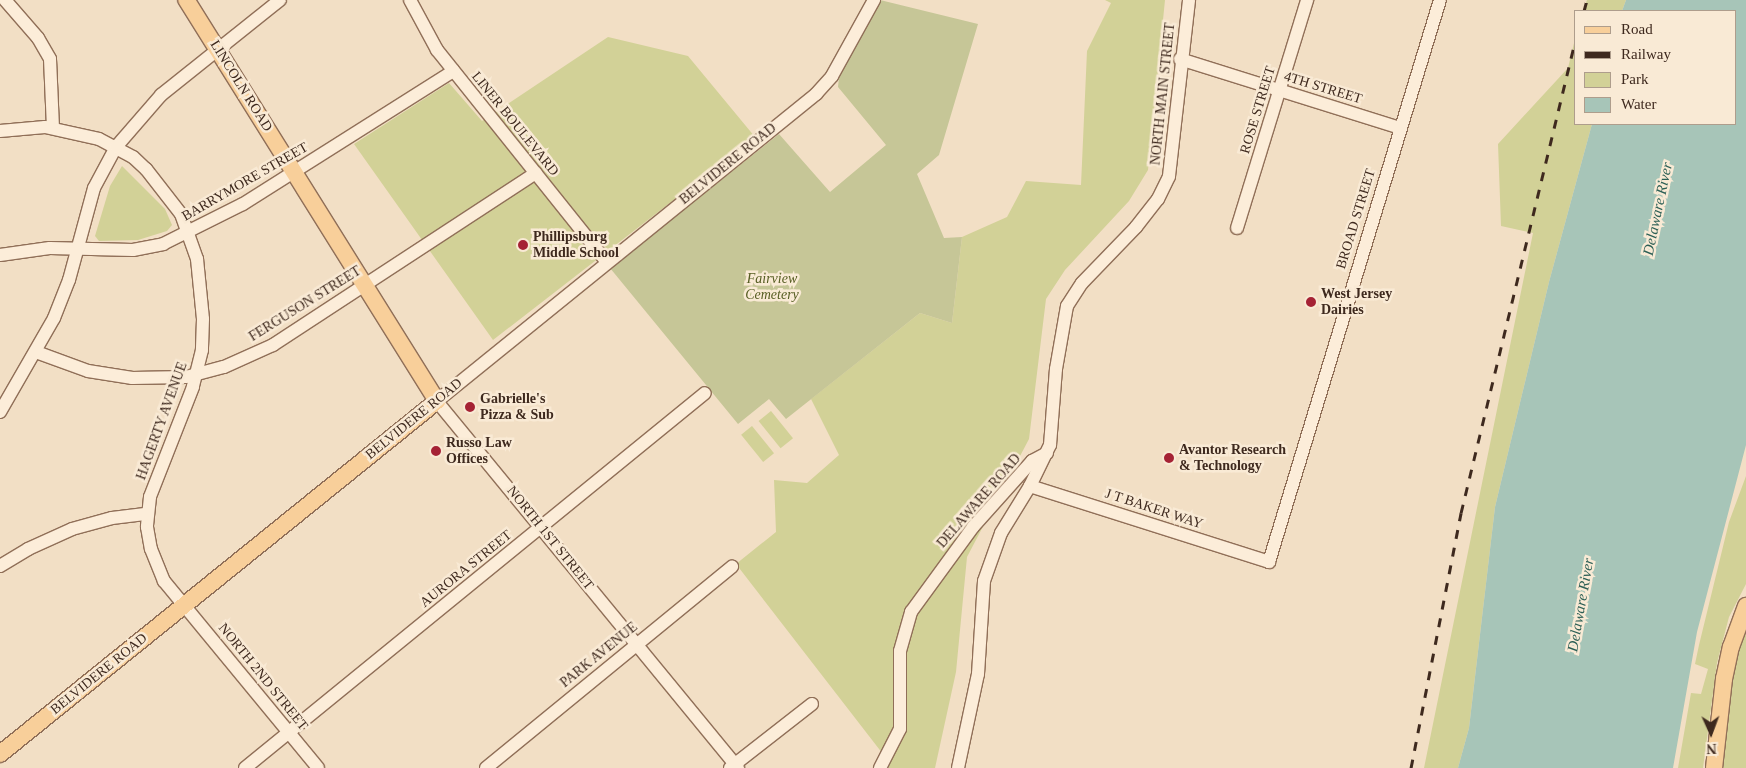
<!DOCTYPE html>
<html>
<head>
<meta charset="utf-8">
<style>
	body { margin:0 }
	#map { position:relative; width:1746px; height:768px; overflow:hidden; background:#f2dfc5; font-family:Georgia,serif }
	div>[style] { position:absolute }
	.green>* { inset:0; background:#d2d197; transform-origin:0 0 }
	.cemetery>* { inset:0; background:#c6c697 }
	.water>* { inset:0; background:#a7c5b8 }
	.roads { filter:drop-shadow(1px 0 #906f58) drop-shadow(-1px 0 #906f58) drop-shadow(0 1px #906f58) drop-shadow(0 -1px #906f58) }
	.minor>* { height:12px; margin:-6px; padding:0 6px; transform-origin:6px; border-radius:6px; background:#fcedd9 }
	.major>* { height:16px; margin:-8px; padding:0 8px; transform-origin:8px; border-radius:8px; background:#f8cf9a }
	.rail>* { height:3px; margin-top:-1.5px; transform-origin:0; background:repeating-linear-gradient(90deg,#3e291e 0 9px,transparent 0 18px) }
	.dots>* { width:14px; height:14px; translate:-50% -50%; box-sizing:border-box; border:2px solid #f9ead5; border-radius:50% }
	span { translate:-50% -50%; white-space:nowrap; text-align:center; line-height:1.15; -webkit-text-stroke:5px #f9ead5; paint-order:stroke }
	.street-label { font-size:14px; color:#3e291e }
	.poi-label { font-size:14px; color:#3e291e; font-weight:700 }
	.left { translate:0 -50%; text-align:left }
	.park-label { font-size:14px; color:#565d22; font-style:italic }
	.water-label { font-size:15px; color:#2c5f55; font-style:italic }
	.legend { position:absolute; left:1574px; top:10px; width:162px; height:115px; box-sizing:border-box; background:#f9ead5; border:1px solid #ae9d8c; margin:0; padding:6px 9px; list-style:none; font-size:15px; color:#3e291e }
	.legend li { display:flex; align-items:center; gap:10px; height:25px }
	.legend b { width:25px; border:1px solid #ae9d8c }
	.north { position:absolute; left:1686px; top:708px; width:50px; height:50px; -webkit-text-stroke:4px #f9ead5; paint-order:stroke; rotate:178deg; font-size:14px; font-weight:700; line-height:20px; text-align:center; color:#3e291e }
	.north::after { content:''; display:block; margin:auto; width:18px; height:22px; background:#3e291e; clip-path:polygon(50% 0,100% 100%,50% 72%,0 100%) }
</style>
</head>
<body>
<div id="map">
	<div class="green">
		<i style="clip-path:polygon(1105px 0,1165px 0,1148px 170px,1129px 201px,1065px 270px,1046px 299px,1029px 439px,967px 557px,956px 672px,935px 768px,879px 768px,886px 758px,736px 564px,776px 532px,774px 480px,807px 483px,839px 455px,811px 399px,920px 313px,952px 323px,962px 237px,1007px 217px,1026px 181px,1081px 185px,1087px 51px,1111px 3px)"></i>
		<i style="clip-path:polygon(1587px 0,1626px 0,1622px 11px,1583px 11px)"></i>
		<i style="clip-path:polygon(608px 37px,688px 56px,755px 137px,493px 340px,354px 144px,449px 83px,482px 121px)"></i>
		<i style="clip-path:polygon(1575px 39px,1575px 124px,1592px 124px,1549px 282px,1495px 507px,1469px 728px,1458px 768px,1424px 768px,1533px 233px,1501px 226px,1498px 144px,1568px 68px)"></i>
		<i style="clip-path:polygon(122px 166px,165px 209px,172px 225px,167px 231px,138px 240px,99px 241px,95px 236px,110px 186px)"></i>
		<i style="left:771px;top:411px;width:35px;height:16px;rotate:51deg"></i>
		<i style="left:752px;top:426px;width:35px;height:14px;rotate:51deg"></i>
		<i style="clip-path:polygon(1746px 476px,1746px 584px,1729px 617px,1717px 663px,1703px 768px,1678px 768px,1691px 693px,1701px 694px,1708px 669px,1695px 664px,1699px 645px,1729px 522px)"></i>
		<i style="clip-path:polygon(1746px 625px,1746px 768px,1722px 768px,1726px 690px)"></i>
	</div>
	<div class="cemetery">
		<i style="clip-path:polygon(880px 0,978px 24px,939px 155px,917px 174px,944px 238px,962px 237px,952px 323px,920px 313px,786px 419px,769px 399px,738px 424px,610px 268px,779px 134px,830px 192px,886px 145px,838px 87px,839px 77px)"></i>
	</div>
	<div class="water">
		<i style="clip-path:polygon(1626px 0,1746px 0,1746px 445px,1697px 632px,1673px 768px,1458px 768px,1469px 728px,1495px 507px,1549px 282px,1592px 124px,1735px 124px,1735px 11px,1622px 11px)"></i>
	</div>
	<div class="roads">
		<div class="minor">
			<i style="left:5px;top:0;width:50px;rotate:49deg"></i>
			<i style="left:38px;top:38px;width:24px;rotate:60deg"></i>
			<i style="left:50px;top:59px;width:69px;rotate:87.5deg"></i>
			<i style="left:410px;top:0;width:57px;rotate:61.6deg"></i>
			<i style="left:437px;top:50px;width:270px;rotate:51.3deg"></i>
			<i style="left:1180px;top:59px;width:231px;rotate:17.4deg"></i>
			<i style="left:0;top:131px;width:45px;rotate:-5.1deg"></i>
			<i style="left:45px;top:127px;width:55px;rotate:12.5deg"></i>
			<i style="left:99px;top:139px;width:38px;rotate:28deg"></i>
			<i style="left:133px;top:157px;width:18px;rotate:43deg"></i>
			<i style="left:146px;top:169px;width:57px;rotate:52.1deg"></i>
			<i style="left:181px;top:214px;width:48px;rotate:70.4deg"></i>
			<i style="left:197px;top:259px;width:60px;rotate:84.3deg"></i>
			<i style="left:203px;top:319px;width:31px;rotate:92deg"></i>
			<i style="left:202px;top:350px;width:38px;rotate:104deg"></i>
			<i style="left:193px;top:387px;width:118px;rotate:111.4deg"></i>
			<i style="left:150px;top:497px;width:30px;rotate:96deg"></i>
			<i style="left:147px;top:527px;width:22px;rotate:80deg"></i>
			<i style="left:151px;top:549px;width:35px;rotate:68deg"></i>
			<i style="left:164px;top:581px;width:242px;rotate:50.5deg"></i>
			<i style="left:1237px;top:228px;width:239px;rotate:-72.9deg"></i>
			<i style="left:0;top:255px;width:50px;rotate:-8deg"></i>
			<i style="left:50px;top:248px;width:83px;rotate:1.4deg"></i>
			<i style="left:133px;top:250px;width:31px;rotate:-11deg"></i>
			<i style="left:163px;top:244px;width:89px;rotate:-26.6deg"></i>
			<i style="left:243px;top:204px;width:249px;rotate:-32.3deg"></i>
			<i style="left:36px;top:352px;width:55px;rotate:20.1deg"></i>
			<i style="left:88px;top:371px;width:45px;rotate:9deg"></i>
			<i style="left:132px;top:378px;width:54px;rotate:-1.1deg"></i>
			<i style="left:186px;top:377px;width:39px;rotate:-15deg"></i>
			<i style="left:224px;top:367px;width:54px;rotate:-24.2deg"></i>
			<i style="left:273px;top:345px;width:314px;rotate:-33.2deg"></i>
			<i style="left:0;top:412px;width:108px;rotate:-60.1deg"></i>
			<i style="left:54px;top:318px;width:41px;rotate:-68.5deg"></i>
			<i style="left:69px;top:280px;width:95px;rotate:-74.8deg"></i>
			<i style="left:94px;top:188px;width:47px;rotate:-61.8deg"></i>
			<i style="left:116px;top:147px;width:69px;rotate:-49.1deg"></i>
			<i style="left:161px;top:95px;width:152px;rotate:-38.6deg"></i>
			<i style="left:1030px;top:486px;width:251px;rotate:17.6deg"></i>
			<i style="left:1269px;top:562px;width:587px;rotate:-73.08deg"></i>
			<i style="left:0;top:566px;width:33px;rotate:-31deg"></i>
			<i style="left:28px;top:549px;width:48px;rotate:-24.4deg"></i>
			<i style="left:72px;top:529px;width:41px;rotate:-15.4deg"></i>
			<i style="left:112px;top:518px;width:35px;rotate:-7deg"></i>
			<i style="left:245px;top:768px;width:593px;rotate:-39.19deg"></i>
			<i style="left:486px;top:768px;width:318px;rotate:-39.3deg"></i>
			<i style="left:730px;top:768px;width:104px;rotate:-38deg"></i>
			<i style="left:738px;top:768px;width:475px;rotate:-129.4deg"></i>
			<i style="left:437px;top:401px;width:488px;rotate:-39deg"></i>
			<i style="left:816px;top:94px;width:24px;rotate:-48deg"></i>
			<i style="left:832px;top:76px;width:87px;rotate:-61.1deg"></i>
			<i style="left:880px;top:768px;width:44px;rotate:-62.9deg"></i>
			<i style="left:900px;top:729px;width:78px;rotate:-90deg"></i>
			<i style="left:900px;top:651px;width:41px;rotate:-74.2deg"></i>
			<i style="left:911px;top:612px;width:105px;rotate:-53.9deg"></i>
			<i style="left:973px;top:527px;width:89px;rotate:-48.2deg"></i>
			<i style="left:1032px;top:461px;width:17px;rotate:-28deg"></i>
			<i style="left:958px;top:768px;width:96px;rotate:-78deg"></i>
			<i style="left:978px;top:674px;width:93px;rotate:-86.3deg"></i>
			<i style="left:984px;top:581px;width:51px;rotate:-70.5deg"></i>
			<i style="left:1001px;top:533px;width:55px;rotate:-58.3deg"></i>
			<i style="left:1030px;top:486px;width:46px;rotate:-64deg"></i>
			<i style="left:1050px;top:445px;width:76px;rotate:-85.5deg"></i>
			<i style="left:1056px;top:369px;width:64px;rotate:-80.1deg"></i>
			<i style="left:1067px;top:306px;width:27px;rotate:-57deg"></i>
			<i style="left:1082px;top:283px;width:78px;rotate:-46deg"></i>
			<i style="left:1136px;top:227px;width:36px;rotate:-52deg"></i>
			<i style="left:1158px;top:199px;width:25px;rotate:-64deg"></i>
			<i style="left:1169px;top:176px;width:177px;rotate:-83.5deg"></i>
		</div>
		<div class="major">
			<i style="left:0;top:754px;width:562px;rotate:-38.93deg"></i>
			<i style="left:437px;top:401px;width:473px;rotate:-122deg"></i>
			<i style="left:1714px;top:768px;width:90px;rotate:-83.6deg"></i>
			<i style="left:1724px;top:679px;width:33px;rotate:-78deg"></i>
			<i style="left:1731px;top:647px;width:44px;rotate:-69.9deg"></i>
		</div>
	</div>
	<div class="rail">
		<i style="left:1584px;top:11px;width:11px;rotate:-75deg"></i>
		<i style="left:1411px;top:768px;width:260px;rotate:-78.9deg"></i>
		<i style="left:1461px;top:513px;width:485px;rotate:-76.4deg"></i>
	</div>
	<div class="dots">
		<i style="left:523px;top:245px;background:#a52234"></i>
		<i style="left:1311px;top:302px;background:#a52234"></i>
		<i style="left:470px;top:407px;background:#a52234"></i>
		<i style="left:436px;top:451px;background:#a52234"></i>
		<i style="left:1169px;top:458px;background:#a52234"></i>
	</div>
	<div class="street-label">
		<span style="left:241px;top:86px;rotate:58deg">LINCOLN ROAD</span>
		<span style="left:1323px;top:88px;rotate:17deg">4TH STREET</span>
		<span style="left:1163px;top:94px;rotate:-84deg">NORTH MAIN STREET</span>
		<span style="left:1258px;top:110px;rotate:-73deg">ROSE STREET</span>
		<span style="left:515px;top:124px;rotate:51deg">LINER BOULEVARD</span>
		<span style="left:728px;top:164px;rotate:-39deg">BELVIDERE ROAD</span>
		<span style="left:245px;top:182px;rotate:-30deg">BARRYMORE STREET</span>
		<span style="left:1356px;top:219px;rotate:-73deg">BROAD STREET</span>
		<span style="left:305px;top:304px;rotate:-32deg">FERGUSON STREET</span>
		<span style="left:414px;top:419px;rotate:-39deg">BELVIDERE ROAD</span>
		<span style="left:162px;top:421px;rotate:-70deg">HAGERTY AVENUE</span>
		<span style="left:979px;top:501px;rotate:-49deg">DELAWARE ROAD</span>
		<span style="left:1154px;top:509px;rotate:18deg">J T BAKER WAY</span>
		<span style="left:550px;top:538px;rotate:51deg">NORTH 1ST STREET</span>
		<span style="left:466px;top:569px;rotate:-39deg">AURORA STREET</span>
		<span style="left:599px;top:655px;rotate:-39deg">PARK AVENUE</span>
		<span style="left:99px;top:674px;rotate:-39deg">BELVIDERE ROAD</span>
		<span style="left:263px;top:677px;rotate:51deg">NORTH 2ND STREET</span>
	</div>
	<div class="poi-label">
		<span class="left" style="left:533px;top:245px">Phillipsburg<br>Middle School</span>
		<span class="left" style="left:1321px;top:302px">West Jersey<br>Dairies</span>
		<span class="left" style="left:480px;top:407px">Gabrielle's<br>Pizza &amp; Sub</span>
		<span class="left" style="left:446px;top:451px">Russo Law<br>Offices</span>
		<span class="left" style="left:1179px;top:458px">Avantor Research<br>&amp; Technology</span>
	</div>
	<div class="park-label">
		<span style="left:772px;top:287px">Fairview<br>Cemetery</span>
	</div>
	<div class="water-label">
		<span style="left:1658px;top:209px;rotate:-78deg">Delaware River</span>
		<span style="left:1581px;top:605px;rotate:-80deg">Delaware River</span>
	</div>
	<ul class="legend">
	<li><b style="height:6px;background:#f8cf9a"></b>Road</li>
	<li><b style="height:6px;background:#3e291e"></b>Railway</li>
	<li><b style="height:14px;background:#d2d197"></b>Park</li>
	<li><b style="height:14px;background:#a7c5b8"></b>Water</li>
	</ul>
	<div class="north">N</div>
</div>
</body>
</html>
